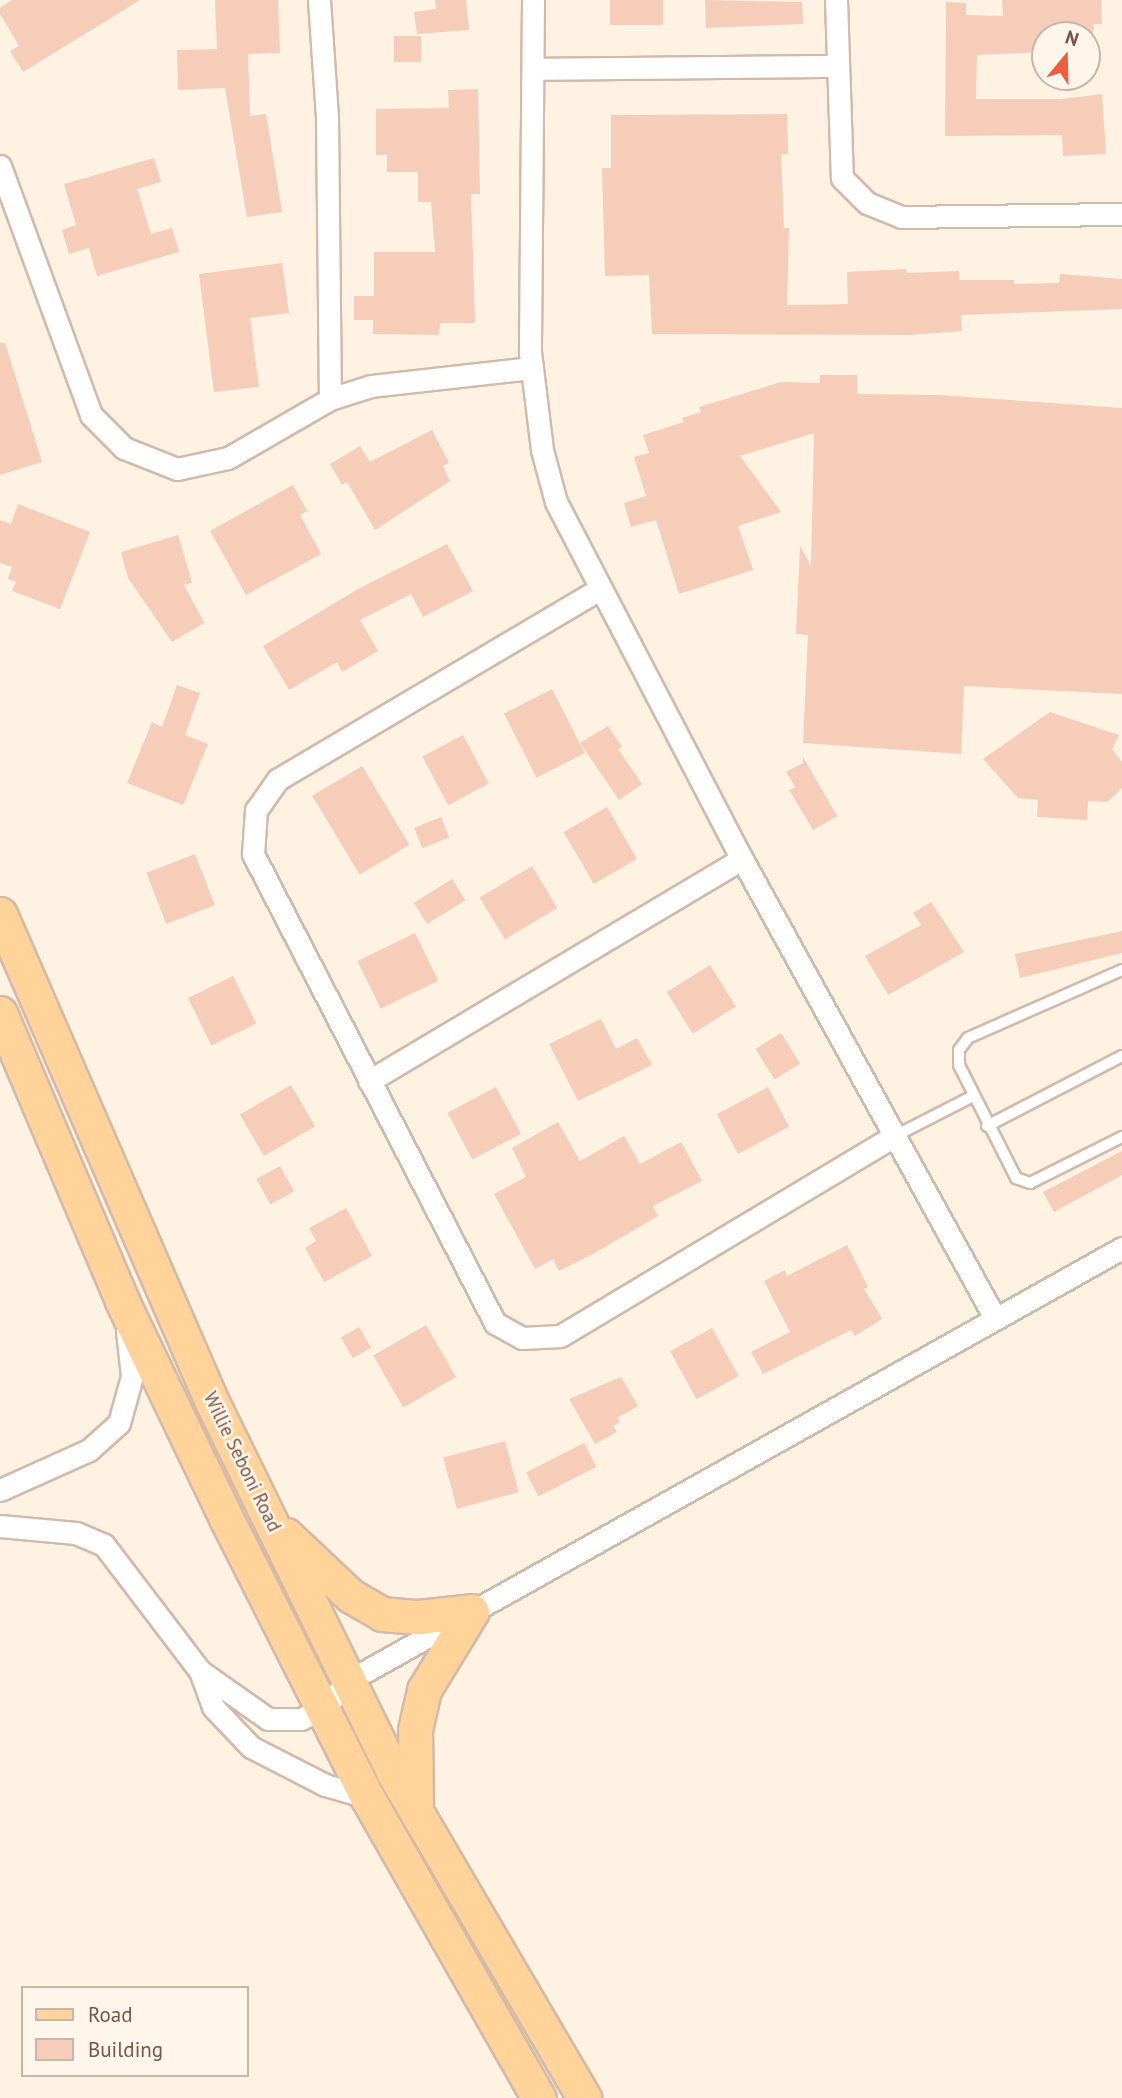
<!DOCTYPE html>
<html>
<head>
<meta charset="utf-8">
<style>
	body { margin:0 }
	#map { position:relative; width:1122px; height:2098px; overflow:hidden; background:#fef2e3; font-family:"PT Sans",sans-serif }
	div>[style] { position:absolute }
	.building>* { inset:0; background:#f5cdb9; transform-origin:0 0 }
	.roads { filter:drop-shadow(2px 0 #d2baab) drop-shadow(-2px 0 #d2baab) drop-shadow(0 2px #d2baab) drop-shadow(0 -2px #d2baab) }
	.lane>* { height:10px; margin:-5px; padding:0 5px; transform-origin:5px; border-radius:5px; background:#fff }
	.street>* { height:21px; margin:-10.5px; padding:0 10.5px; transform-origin:10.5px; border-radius:10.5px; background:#fff }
	.primary>* { height:33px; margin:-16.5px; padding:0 16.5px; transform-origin:16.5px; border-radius:16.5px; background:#ffd399 }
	span { translate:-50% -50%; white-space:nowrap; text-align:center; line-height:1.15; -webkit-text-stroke:5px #fff6eb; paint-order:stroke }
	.street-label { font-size:19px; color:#785547 }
	.legend { position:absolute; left:21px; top:1986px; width:228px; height:91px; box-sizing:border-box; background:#fff6eb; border:2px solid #c9b6a9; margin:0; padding:9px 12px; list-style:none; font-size:21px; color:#785547 }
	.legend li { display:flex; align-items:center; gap:14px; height:35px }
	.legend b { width:35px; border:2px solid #c9b6a9 }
	.north { position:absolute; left:1031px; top:21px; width:70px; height:70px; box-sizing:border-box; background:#fff6eb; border:2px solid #c9b6a9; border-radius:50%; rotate:19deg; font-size:19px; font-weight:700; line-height:28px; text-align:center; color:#785547 }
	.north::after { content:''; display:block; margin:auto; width:24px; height:32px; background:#f05c40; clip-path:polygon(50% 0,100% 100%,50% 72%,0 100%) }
</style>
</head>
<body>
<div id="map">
	<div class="building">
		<i style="clip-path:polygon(12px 0,140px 0,23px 72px,10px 51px,19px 46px,0 14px,0 8px)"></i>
		<i style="clip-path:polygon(215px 0,278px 0,280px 53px,248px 54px,250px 116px,266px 114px,282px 212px,247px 217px,225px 88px,178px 90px,177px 50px,217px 49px)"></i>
		<i style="clip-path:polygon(435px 0,466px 0,469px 30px,417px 34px,414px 12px,436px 9px)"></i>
		<i style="left:610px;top:0;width:53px;height:25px"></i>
		<i style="clip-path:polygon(705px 0,802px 2px,803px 24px,706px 28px)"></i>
		<i style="clip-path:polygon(1002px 0,1101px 0,1102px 24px,1093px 24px,1093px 33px,1043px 32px,1043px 52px,977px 55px,976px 99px,1061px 99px,1102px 94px,1106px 154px,1063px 156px,1062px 135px,945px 136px,946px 2px,966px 3px,966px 15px,1003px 16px)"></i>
		<i style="left:394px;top:36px;width:27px;height:26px"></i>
		<i style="clip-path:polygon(478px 89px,480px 194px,471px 194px,475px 323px,440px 323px,439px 335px,373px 334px,373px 320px,354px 320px,354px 296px,374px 296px,374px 252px,435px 252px,431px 202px,418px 202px,418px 172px,387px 172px,387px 155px,376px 155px,376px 109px,449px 108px,448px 90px)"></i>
		<i style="clip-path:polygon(787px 114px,788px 154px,781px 154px,784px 228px,789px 228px,787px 305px,848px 304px,847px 272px,906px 269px,906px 273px,959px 271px,959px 280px,1014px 280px,1014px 284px,1059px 283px,1060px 274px,1122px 279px,1122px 309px,961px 315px,962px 331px,910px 335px,652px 334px,649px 275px,605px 276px,602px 168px,611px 168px,611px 115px)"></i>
		<i style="clip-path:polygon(154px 158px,161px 182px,137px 189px,151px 234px,172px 228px,179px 252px,97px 276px,89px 248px,69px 254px,62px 230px,76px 225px,64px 184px)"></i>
		<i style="clip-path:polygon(282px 263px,289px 313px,250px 318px,259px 387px,214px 392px,199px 274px)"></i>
		<i style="clip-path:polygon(0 343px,5px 343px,42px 462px,0 475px)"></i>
		<i style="clip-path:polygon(820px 375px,857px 375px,857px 394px,939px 395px,1122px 408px,1122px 694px,964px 686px,961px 754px,803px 743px,808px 635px,796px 634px,800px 546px,811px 566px,814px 433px,740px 456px,781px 512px,738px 526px,753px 570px,679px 594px,656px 520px,631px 527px,624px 503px,646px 496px,634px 457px,649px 453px,643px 435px,684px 422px,682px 418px,701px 412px,699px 407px,781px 382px,820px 383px)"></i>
		<i style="clip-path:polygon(432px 430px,449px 463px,443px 466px,450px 481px,375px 530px,347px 482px,342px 485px,330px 464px,360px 446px,370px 462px)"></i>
		<i style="clip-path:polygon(293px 485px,307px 511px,300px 515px,321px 554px,246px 595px,210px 531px)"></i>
		<i style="clip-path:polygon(18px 504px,90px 532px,60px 609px,12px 591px,16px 582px,8px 579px,12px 567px,0 563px,0 520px,11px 524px)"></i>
		<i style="clip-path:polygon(178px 535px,192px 583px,184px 585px,204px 623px,172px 642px,128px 578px,121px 552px)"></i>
		<i style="clip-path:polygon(447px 544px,473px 591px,423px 617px,411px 594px,360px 620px,378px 651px,342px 672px,337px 662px,289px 690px,263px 646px,358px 589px)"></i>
		<i style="clip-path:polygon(177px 685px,200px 693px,185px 735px,208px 744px,183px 805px,127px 783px,152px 722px,162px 727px)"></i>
		<i style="left:552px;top:689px;width:72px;height:54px;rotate:63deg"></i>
		<i style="clip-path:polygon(1050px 712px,1119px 735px,1112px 749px,1122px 762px,1122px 788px,1107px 802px,1088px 801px,1087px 820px,1037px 817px,1038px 800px,1018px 798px,983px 759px)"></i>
		<i style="clip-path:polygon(608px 726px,622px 747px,618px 749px,642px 784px,619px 800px,580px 743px)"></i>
		<i style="left:463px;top:735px;width:55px;height:46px;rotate:62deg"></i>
		<i style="clip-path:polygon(803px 757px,837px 816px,813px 830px,789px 790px,795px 787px,786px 772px,803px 763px)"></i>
		<i style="left:362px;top:766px;width:92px;height:58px;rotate:59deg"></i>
		<i style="left:607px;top:807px;width:60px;height:50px;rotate:60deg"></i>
		<i style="left:441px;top:817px;width:22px;height:29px;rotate:68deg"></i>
		<i style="left:195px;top:854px;width:55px;height:52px;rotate:69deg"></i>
		<i style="left:532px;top:866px;width:49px;height:61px;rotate:59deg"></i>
		<i style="left:452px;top:879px;width:25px;height:45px;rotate:58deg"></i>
		<i style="clip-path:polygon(931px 902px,964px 952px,888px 995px,865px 956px,921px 925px,913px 913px)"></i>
		<i style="clip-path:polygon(1122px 931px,1122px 953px,1020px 978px,1015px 954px)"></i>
		<i style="left:415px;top:933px;width:53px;height:64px;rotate:64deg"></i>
		<i style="left:710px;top:965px;width:49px;height:51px;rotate:58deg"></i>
		<i style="left:233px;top:976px;width:53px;height:50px;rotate:64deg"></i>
		<i style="clip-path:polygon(601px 1019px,616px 1049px,637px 1038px,652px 1065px,578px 1101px,549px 1044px)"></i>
		<i style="left:781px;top:1033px;width:36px;height:30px;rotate:58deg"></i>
		<i style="left:291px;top:1085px;width:48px;height:59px;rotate:60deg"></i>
		<i style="left:496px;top:1087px;width:53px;height:55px;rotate:62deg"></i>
		<i style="left:768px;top:1087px;width:45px;height:58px;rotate:62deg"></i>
		<i style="clip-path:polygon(558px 1122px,580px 1161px,624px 1136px,640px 1164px,681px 1142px,702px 1181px,653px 1206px,658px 1216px,593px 1254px,559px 1271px,553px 1259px,535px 1269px,494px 1194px,526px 1177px,512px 1148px)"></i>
		<i style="clip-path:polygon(1122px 1151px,1122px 1175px,1054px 1212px,1043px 1192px)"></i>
		<i style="left:280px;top:1166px;width:29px;height:27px;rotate:61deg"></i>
		<i style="clip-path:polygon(346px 1208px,372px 1256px,324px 1282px,305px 1248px,316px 1241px,309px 1228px)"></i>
		<i style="clip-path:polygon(847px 1245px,868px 1287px,864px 1289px,882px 1319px,855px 1336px,851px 1330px,763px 1374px,751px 1352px,790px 1332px,764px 1281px,785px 1270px,787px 1276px)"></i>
		<i style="left:426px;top:1325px;width:60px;height:61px;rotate:60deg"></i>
		<i style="left:359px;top:1327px;width:24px;height:21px;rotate:60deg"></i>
		<i style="left:712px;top:1328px;width:55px;height:48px;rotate:61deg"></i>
		<i style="clip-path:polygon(621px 1377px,638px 1406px,617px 1418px,620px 1422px,613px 1426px,617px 1432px,595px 1444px,569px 1399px)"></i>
		<i style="left:505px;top:1441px;width:53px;height:64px;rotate:75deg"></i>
		<i style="left:584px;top:1443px;width:27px;height:65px;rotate:63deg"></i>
	</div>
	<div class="roads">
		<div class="lane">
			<i style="left:1122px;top:970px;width:168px;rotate:156.2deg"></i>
			<i style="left:968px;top:1038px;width:15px;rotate:127deg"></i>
			<i style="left:959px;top:1050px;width:15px;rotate:90deg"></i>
			<i style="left:959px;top:1065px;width:127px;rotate:63.2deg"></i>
			<i style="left:1016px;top:1178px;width:15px;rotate:20deg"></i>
			<i style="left:1030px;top:1183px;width:103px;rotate:-26.6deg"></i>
			<i style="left:987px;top:1126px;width:152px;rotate:-27.4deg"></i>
			<i style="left:893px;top:1137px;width:90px;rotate:-27.1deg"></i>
		</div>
		<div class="street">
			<i style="left:319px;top:0;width:117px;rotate:86.1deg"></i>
			<i style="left:327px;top:117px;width:282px;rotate:89.4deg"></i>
			<i style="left:533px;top:0;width:352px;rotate:90.5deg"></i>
			<i style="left:530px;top:352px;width:99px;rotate:83deg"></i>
			<i style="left:542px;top:450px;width:54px;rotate:74.9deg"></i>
			<i style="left:556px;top:502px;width:403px;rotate:62.5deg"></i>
			<i style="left:742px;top:859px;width:524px;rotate:61.14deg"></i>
			<i style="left:836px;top:0;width:178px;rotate:88.1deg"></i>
			<i style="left:842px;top:178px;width:35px;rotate:45deg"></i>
			<i style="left:867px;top:203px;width:37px;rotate:22deg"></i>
			<i style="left:901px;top:217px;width:221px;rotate:-0.8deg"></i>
			<i style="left:533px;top:69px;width:304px;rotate:-0.6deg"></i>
			<i style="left:0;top:166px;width:265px;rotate:69.9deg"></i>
			<i style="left:91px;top:415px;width:47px;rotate:45deg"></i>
			<i style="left:124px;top:448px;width:57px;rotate:21.6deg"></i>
			<i style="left:177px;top:469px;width:52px;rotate:-12.2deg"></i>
			<i style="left:228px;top:458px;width:118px;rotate:-30deg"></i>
			<i style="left:330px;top:399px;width:43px;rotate:-17.6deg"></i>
			<i style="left:371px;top:386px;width:162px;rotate:-6.4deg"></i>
			<i style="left:598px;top:590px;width:372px;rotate:149.4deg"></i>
			<i style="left:278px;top:779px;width:38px;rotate:125deg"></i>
			<i style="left:256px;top:810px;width:44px;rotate:93.9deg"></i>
			<i style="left:253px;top:854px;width:528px;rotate:62.71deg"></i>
			<i style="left:495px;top:1323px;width:31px;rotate:29deg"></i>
			<i style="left:522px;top:1338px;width:38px;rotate:-3deg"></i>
			<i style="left:560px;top:1336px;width:388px;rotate:-30.9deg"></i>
			<i style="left:369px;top:1081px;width:434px;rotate:-30.8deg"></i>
			<i style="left:0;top:1490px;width:98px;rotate:-24.2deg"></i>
			<i style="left:89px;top:1450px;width:40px;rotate:-42deg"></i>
			<i style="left:119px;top:1423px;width:49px;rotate:-74.5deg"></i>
			<i style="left:132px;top:1376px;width:45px;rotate:-96.3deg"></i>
			<i style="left:0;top:1526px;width:76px;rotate:5.3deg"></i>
			<i style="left:76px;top:1533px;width:30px;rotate:23deg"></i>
			<i style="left:104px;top:1545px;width:158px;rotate:52.7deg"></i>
			<i style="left:200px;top:1671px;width:83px;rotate:35.2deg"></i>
			<i style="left:268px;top:1719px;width:33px"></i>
			<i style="left:301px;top:1719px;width:25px;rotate:-27deg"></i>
			<i style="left:323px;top:1708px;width:39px;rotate:-46deg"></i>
			<i style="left:350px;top:1680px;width:885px;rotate:-29.23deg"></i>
			<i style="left:200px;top:1671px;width:38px;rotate:70deg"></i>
			<i style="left:213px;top:1707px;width:55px;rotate:46.5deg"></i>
			<i style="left:251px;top:1747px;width:83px;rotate:27.2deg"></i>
			<i style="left:325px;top:1785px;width:44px;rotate:15.9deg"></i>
		</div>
		<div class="primary">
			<i style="left:0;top:914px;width:532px;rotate:66.52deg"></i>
			<i style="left:212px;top:1402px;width:412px;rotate:63.9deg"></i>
			<i style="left:393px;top:1772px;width:378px;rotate:59.6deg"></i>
			<i style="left:0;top:1013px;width:313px;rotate:67deg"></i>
			<i style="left:122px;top:1301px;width:241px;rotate:64.4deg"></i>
			<i style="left:226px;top:1518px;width:313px;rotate:63.2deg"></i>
			<i style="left:367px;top:1797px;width:347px;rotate:60.3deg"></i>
			<i style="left:286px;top:1535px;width:89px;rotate:43.2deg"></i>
			<i style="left:351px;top:1596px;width:36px;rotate:30deg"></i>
			<i style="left:382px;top:1614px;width:36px;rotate:5deg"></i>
			<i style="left:418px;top:1617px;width:54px;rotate:-6.3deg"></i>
			<i style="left:416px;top:1808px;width:78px;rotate:-90.7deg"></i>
			<i style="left:415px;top:1730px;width:41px;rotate:-77.3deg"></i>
			<i style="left:424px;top:1690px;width:92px;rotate:-58.7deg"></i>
		</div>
	</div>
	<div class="street-label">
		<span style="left:242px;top:1462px;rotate:64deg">Willie Seboni Road</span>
	</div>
	<ul class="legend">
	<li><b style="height:9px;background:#ffd399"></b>Road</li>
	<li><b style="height:19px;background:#f5cdb9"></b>Building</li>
	</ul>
	<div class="north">N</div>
</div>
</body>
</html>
